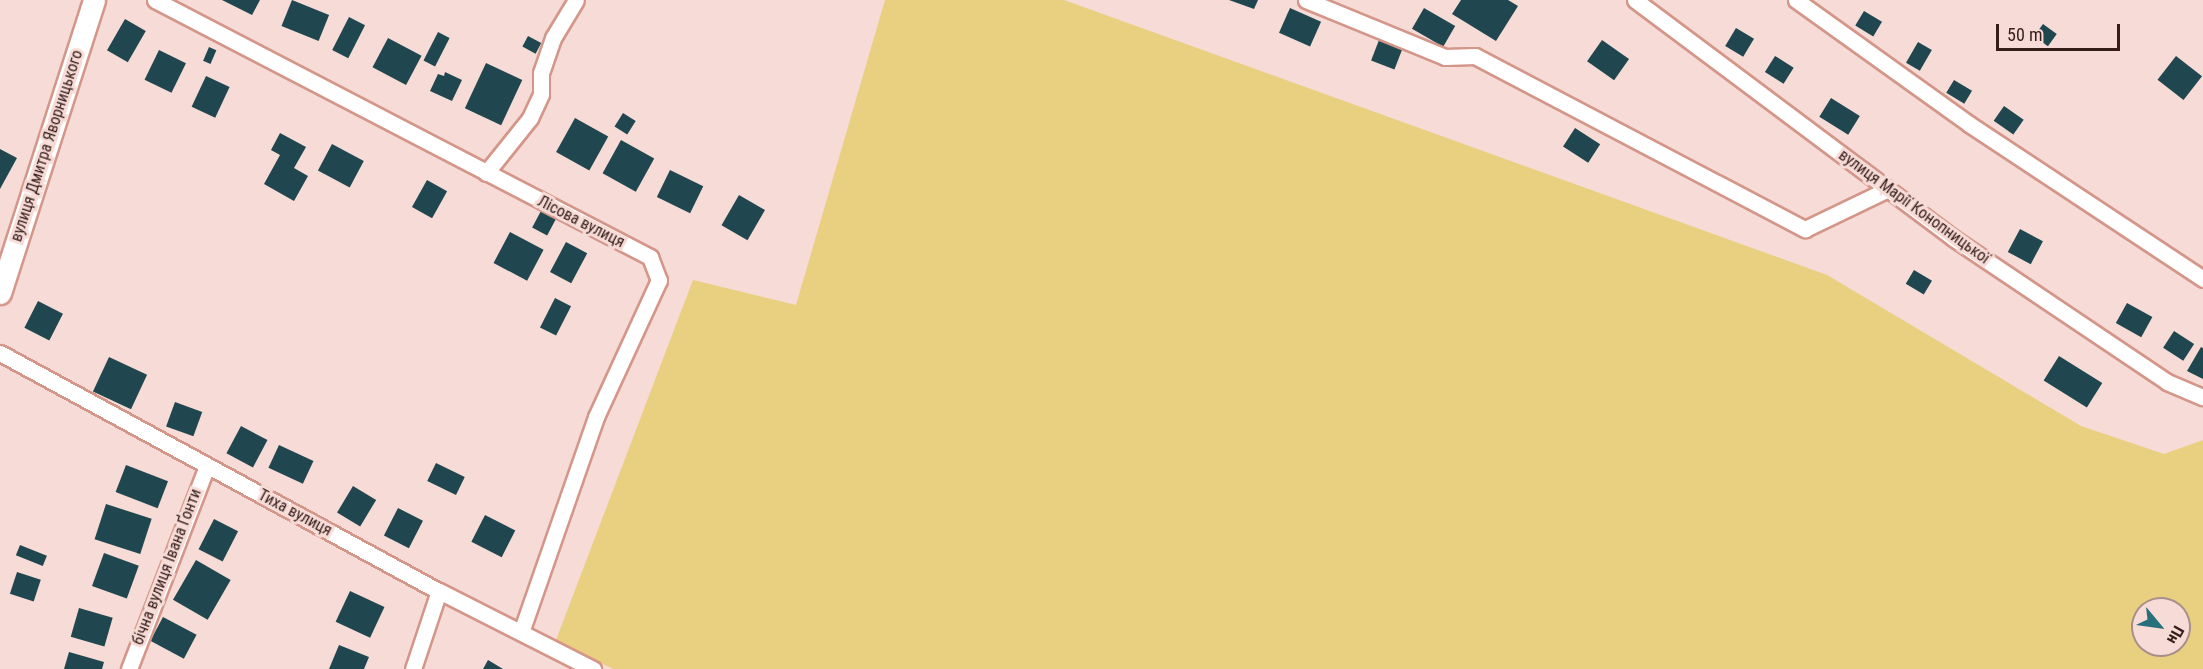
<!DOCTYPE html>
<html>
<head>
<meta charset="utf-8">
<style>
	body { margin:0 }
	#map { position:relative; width:2203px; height:669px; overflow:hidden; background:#f6dbd6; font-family:"Roboto Condensed",sans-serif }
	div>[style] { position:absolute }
	.green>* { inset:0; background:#e9cf80 }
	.building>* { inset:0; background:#20474f; transform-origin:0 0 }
	.roads { filter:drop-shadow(2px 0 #d49689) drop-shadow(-2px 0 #d49689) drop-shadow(0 2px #d49689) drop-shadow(0 -2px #d49689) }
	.street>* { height:15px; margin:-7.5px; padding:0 7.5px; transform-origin:7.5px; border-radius:7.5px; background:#fff }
	.secondary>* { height:21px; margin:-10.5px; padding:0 10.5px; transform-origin:10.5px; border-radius:10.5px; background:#fff }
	span { translate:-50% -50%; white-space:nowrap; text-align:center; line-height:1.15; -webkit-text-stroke:6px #f6dbd6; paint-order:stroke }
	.street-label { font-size:16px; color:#351d19 }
	.north { position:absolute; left:2131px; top:597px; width:60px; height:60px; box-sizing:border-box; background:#f6dbd6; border:2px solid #a98f8a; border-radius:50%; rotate:119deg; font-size:16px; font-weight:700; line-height:24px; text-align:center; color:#351d19 }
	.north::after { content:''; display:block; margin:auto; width:21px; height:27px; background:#286f7c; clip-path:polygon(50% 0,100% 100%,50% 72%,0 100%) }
	.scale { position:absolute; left:1996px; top:24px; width:124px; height:27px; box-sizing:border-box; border:3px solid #351d19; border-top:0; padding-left:8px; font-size:18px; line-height:21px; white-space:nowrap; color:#351d19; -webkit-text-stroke:4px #f6dbd6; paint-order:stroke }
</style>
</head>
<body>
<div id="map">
	<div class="green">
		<i style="clip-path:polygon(evenodd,885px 0,1064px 0,1827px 275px,2081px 426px,2164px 454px,2203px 440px,2203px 669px,613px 669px,556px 640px,693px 280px,796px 305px,885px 0,2143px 609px,2179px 609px,2179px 645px,2143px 645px,2143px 609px)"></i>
	</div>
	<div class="building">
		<i style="clip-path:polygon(222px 0,260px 0,252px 15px)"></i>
		<i style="left:292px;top:0;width:40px;height:28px;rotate:22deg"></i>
		<i style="clip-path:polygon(1229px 0,1258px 0,1254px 9px)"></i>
		<i style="clip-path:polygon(1461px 0,1508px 0,1518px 6px,1496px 41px,1452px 14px)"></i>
		<i style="left:1290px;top:8px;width:34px;height:27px;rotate:24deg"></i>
		<i style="left:1424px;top:8px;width:36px;height:24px;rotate:30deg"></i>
		<i style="left:1864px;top:11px;width:21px;height:17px;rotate:31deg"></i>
		<i style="left:349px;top:17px;width:18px;height:37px;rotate:27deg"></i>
		<i style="left:125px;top:19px;width:24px;height:36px;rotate:30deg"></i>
		<i style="left:2043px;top:24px;width:17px;height:15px;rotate:36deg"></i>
		<i style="left:1736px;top:28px;width:21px;height:21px;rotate:31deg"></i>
		<i style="left:438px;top:32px;width:13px;height:32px;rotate:27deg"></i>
		<i style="left:528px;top:36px;width:15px;height:12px;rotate:28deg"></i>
		<i style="left:388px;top:38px;width:38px;height:33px;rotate:28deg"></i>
		<i style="left:1379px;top:40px;width:25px;height:22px;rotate:21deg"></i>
		<i style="left:1602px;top:40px;width:33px;height:26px;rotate:35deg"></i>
		<i style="left:1918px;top:42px;width:16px;height:24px;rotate:30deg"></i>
		<i style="left:209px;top:47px;width:8px;height:15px;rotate:23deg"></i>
		<i style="left:159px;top:50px;width:30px;height:33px;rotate:26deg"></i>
		<i style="left:1775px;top:56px;width:22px;height:19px;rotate:32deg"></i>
		<i style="left:2176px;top:56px;width:33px;height:30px;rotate:38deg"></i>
		<i style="left:486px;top:63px;width:40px;height:50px;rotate:25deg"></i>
		<i style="clip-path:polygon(445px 72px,462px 80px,452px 101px,430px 91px,438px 74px,444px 76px)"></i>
		<i style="left:206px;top:76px;width:26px;height:34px;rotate:25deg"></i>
		<i style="left:1954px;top:80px;width:21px;height:15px;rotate:31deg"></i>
		<i style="left:1831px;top:98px;width:34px;height:22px;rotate:32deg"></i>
		<i style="left:2004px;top:106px;width:24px;height:18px;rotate:35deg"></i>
		<i style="left:623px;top:113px;width:15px;height:16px;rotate:32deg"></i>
		<i style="left:575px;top:118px;width:38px;height:39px;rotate:29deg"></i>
		<i style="left:1575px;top:128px;width:30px;height:22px;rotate:33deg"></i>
		<i style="clip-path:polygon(280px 133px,306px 147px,294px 168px,308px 176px,294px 201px,264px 184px,280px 155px,271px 150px)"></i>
		<i style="left:621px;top:140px;width:38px;height:38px;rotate:29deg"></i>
		<i style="left:332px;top:144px;width:36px;height:30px;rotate:28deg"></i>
		<i style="clip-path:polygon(0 149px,17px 158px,0 189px)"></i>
		<i style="left:670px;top:170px;width:37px;height:30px;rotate:26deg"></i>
		<i style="left:427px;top:180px;width:23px;height:31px;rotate:29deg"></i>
		<i style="left:739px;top:195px;width:30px;height:35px;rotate:30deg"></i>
		<i style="left:542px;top:209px;width:17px;height:21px;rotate:28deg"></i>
		<i style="left:2020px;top:229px;width:26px;height:26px;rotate:28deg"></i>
		<i style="left:510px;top:232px;width:38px;height:35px;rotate:28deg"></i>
		<i style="left:566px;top:242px;width:24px;height:34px;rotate:28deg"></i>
		<i style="left:1914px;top:270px;width:21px;height:16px;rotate:31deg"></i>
		<i style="left:555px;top:298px;width:18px;height:33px;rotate:27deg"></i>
		<i style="left:38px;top:301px;width:28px;height:30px;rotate:27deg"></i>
		<i style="left:2127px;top:303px;width:29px;height:23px;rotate:29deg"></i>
		<i style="left:2174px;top:331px;width:24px;height:20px;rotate:33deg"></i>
		<i style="clip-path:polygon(2201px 347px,2203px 348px,2203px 379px,2187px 371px)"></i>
		<i style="left:2059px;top:356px;width:51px;height:29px;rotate:32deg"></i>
		<i style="left:109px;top:357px;width:42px;height:38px;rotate:25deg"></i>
		<i style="left:175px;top:402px;width:29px;height:26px;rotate:20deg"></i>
		<i style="left:241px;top:426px;width:30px;height:31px;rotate:28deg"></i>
		<i style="left:279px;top:445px;width:38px;height:25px;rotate:25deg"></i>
		<i style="left:436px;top:463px;width:32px;height:20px;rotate:26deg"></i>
		<i style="left:126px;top:465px;width:45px;height:29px;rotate:21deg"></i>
		<i style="left:353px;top:486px;width:27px;height:31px;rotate:31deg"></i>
		<i style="left:106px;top:504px;width:48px;height:37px;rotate:18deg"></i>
		<i style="left:398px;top:508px;width:28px;height:31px;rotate:27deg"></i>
		<i style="left:485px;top:515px;width:34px;height:30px;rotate:27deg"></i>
		<i style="left:214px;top:519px;width:27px;height:34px;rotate:27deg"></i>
		<i style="left:20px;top:545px;width:29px;height:11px;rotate:22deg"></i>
		<i style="left:104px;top:553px;width:37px;height:35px;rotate:20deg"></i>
		<i style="left:196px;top:560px;width:40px;height:46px;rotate:30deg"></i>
		<i style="left:17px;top:572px;width:25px;height:23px;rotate:18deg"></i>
		<i style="left:350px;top:591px;width:38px;height:34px;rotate:25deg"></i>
		<i style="left:79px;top:608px;width:35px;height:30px;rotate:16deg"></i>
		<i style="left:163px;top:617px;width:38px;height:27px;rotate:28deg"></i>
		<i style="clip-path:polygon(339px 645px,369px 657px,364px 669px,329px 669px)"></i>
		<i style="clip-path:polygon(69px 652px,104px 662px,102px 669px,64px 669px)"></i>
		<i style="clip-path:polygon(488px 660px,503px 669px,483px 669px)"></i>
	</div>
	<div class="roads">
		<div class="street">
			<i style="left:155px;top:0;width:558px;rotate:27.44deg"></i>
			<i style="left:650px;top:257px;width:25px;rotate:69deg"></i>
			<i style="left:659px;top:280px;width:151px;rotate:114.7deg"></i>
			<i style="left:596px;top:417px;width:228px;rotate:109.2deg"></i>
			<i style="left:1306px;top:0;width:150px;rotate:22.3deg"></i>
			<i style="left:1445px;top:57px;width:30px;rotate:-2deg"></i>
			<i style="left:1475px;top:56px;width:373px;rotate:27.7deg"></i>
			<i style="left:1805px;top:229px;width:90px;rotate:-25.7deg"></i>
			<i style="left:1635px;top:0;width:397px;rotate:36.8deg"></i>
			<i style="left:1953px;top:238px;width:258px;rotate:33.9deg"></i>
			<i style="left:2167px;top:382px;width:39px;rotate:23deg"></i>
			<i style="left:1796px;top:0;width:213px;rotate:35.6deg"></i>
			<i style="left:1969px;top:124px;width:281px;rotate:33.5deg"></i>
			<i style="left:486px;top:173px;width:70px;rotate:-51.3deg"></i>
			<i style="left:530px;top:118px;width:26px;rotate:-65deg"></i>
			<i style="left:541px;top:94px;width:21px;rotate:-90deg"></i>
			<i style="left:541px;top:73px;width:37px;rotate:-71deg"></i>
			<i style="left:553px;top:38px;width:44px;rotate:-58.8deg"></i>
			<i style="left:0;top:353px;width:499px;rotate:28.5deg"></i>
			<i style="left:439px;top:591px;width:173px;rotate:26.9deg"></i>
			<i style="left:129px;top:669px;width:217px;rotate:-69deg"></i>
			<i style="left:413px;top:669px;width:82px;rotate:-71.6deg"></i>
		</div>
		<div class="secondary">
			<i style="left:0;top:293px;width:308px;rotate:-72.2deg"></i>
		</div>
	</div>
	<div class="street-label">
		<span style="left:47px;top:146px;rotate:-72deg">вулиця Дмитра Яворницького</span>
		<span style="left:1914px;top:207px;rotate:36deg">вулиця Марії Конопницької</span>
		<span style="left:581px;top:222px;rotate:27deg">Лісова вулиця</span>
		<span style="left:295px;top:513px;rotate:28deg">Тиха вулиця</span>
		<span style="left:167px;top:567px;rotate:-69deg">бічна вулиця Івана Ґонти</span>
	</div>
	<div class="north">Пн</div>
	<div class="scale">50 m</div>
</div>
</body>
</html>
